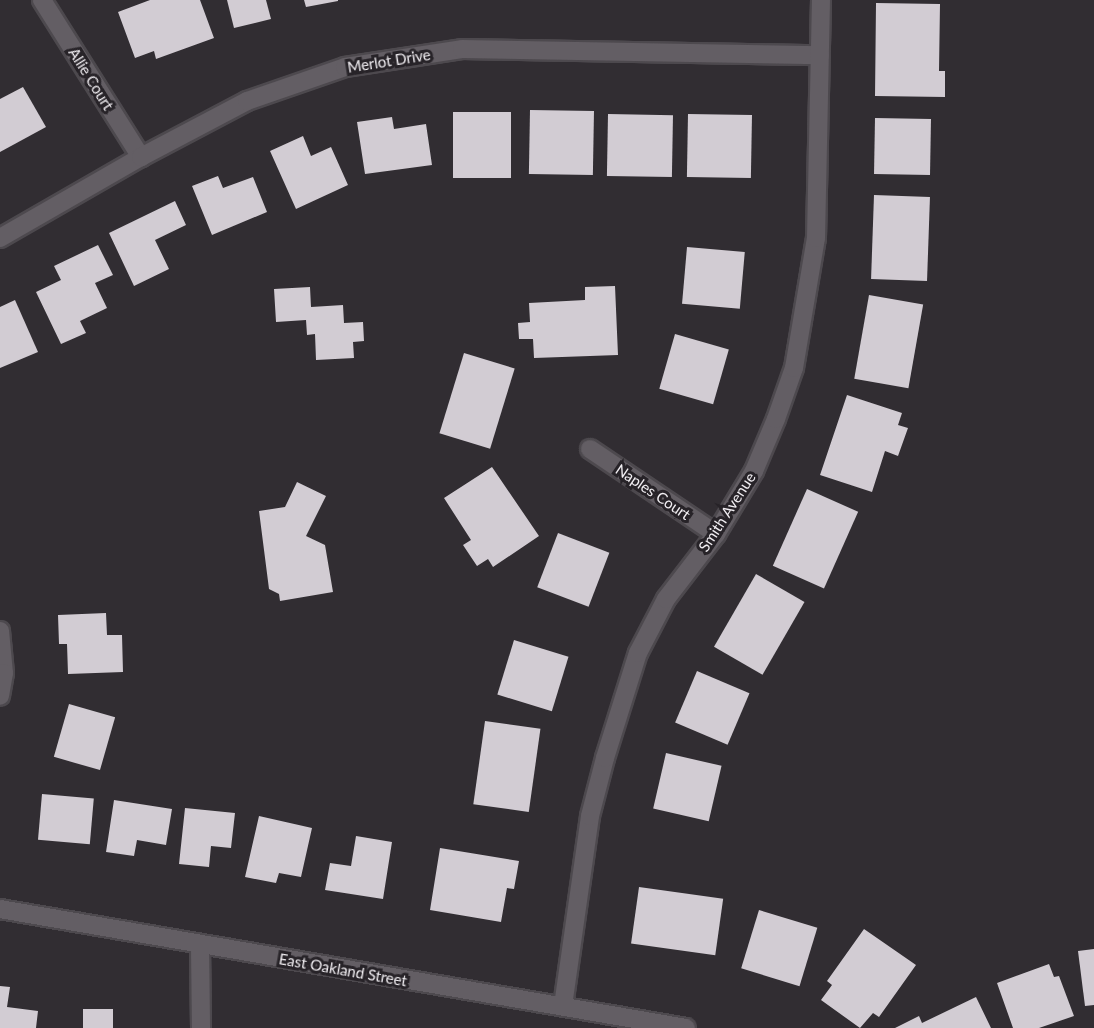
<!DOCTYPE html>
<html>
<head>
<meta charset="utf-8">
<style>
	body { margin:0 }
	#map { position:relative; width:1094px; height:1028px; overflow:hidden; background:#312d32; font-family:Lato,sans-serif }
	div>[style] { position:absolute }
	.building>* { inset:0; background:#d2ccd3; transform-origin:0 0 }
	.roads { filter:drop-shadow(2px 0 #4d494e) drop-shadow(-2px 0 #4d494e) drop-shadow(0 2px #4d494e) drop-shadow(0 -2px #4d494e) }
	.minor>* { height:18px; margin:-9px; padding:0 9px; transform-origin:9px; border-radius:9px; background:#635e64 }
	.tertiary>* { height:18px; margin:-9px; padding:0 9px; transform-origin:9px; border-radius:9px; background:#635e64 }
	span { translate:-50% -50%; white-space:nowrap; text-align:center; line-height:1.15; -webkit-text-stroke:6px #272328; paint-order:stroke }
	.street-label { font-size:15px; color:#f2eff3 }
</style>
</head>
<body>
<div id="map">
	<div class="building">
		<i style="clip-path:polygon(150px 0,200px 0,214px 38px,156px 59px,154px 51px,135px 58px,118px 12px)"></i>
		<i style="clip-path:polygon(227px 0,266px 0,271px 19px,234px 28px)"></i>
		<i style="clip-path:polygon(304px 0,338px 0,338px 1px,306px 7px)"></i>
		<i style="clip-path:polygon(876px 3px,940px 4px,939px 71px,945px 71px,945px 97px,875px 96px)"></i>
		<i style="clip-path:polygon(23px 87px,46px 127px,0 152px,0 99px)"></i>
		<i style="left:530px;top:110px;width:64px;height:64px;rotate:1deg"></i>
		<i style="left:453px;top:112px;width:58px;height:66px"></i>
		<i style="left:608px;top:114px;width:65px;height:62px;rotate:1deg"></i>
		<i style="left:688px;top:114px;width:64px;height:63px;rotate:1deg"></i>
		<i style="clip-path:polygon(392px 117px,394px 129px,426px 124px,432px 165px,365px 174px,357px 122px)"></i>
		<i style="left:875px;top:118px;width:56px;height:56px;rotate:1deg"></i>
		<i style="clip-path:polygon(303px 136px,311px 156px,331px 147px,348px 185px,296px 209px,270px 151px)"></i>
		<i style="clip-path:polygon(218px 176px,223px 188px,253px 177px,267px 212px,212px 235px,192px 186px)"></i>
		<i style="left:874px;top:195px;width:56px;height:84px;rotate:2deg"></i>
		<i style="clip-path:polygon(175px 201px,186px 225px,155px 240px,169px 269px,134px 286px,109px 233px)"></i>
		<i style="clip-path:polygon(98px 245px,113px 275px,95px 283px,107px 308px,80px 321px,86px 333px,61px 344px,36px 292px,61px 280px,54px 266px)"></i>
		<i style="left:687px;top:247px;width:58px;height:57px;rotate:5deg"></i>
		<i style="clip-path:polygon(615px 286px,618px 355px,534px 358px,533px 339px,519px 339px,518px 323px,530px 322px,529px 303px,585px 300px,585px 287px)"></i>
		<i style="clip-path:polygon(310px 287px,311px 307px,343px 305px,344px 323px,363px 322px,364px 341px,353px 342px,354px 358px,316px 360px,315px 334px,307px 335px,306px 320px,276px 322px,274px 289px)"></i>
		<i style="left:869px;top:295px;width:55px;height:85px;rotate:10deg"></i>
		<i style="clip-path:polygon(15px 300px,38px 352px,0 368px,0 307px)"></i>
		<i style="left:675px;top:334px;width:56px;height:57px;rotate:16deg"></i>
		<i style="left:464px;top:353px;width:53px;height:84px;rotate:17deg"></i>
		<i style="clip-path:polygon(847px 395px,902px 413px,898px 425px,908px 428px,898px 456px,885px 451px,872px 492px,820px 475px)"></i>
		<i style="clip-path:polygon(492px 467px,539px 536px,493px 567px,488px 559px,477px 566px,463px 545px,471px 540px,444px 498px)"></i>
		<i style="clip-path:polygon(297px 482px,326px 496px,306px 536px,325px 545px,333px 592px,280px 601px,279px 594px,269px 589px,259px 511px,285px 507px)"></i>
		<i style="left:807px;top:489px;width:56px;height:84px;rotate:24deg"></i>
		<i style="left:558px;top:533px;width:55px;height:58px;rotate:21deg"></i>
		<i style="left:756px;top:574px;width:56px;height:84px;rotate:30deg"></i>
		<i style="clip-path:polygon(106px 613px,107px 635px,122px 635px,123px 672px,68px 674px,67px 644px,59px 644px,58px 615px)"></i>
		<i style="left:514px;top:640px;width:57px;height:57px;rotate:17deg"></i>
		<i style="left:697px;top:671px;width:57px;height:56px;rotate:23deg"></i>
		<i style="left:69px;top:704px;width:48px;height:55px;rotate:16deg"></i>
		<i style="left:485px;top:721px;width:56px;height:84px;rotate:8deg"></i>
		<i style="left:666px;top:753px;width:57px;height:57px;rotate:13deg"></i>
		<i style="left:42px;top:794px;width:52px;height:46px;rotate:5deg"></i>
		<i style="clip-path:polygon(114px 800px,172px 809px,166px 845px,137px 840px,134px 856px,106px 852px)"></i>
		<i style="clip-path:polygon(185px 808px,235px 813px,231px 848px,211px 846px,209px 867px,179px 864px)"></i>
		<i style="clip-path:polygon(259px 816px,312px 828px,301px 877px,279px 873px,276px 883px,245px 877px)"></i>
		<i style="clip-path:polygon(356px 836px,392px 842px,383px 899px,325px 890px,330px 863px,351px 866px)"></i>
		<i style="clip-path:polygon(440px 848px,519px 861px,514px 889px,507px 888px,501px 922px,430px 910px)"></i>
		<i style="left:639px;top:887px;width:85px;height:57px;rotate:8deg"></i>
		<i style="left:759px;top:910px;width:61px;height:61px;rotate:17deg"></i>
		<i style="clip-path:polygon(864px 929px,916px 965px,879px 1017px,873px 1013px,860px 1028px,821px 1000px,832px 985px,827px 981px)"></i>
		<i style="clip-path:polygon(1094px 949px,1094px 1005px,1085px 1006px,1078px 951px)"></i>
		<i style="clip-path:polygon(1049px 964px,1054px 977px,1059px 976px,1074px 1016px,1039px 1028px,1013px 1028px,997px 983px)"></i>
		<i style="clip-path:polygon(0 986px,10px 987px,7px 1007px,38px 1011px,36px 1028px,0 1028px)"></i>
		<i style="clip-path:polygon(976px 997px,991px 1028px,895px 1028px,919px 1016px,922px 1023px)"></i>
		<i style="left:83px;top:1009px;width:30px;height:19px"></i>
	</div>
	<div class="roads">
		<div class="minor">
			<i style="left:42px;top:0;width:186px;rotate:57.8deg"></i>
			<i style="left:0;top:238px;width:163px;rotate:-29.9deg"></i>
			<i style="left:141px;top:157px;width:120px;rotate:-27.8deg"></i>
			<i style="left:247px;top:101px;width:104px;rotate:-19.1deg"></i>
			<i style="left:345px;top:67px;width:118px;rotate:-8.7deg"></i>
			<i style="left:462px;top:49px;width:358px;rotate:1deg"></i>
			<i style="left:590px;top:449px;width:152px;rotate:34deg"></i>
			<i style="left:0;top:631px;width:42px;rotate:84.6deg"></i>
			<i style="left:4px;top:673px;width:23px;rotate:100deg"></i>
			<i style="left:200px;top:945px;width:83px;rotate:89.3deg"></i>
			<i style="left:563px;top:1006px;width:192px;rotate:-81.9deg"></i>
			<i style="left:590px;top:816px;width:60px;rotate:-75.5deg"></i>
			<i style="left:605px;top:758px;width:110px;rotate:-72.6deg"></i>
			<i style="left:638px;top:653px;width:61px;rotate:-62.6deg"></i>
			<i style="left:666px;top:599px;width:82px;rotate:-52.4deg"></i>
			<i style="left:716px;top:534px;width:74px;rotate:-58.9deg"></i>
			<i style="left:754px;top:471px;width:56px;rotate:-67.1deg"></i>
			<i style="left:776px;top:419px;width:54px;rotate:-70.6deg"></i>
			<i style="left:794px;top:368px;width:132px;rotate:-80.4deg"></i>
			<i style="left:816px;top:238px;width:238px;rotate:-88.8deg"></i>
		</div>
		<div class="tertiary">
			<i style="left:0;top:909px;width:696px;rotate:9.84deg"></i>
		</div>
	</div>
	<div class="street-label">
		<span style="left:389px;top:61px;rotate:-9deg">Merlot Drive</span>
		<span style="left:91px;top:79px;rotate:58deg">Allie Court</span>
		<span style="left:653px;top:492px;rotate:34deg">Naples Court</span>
		<span style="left:727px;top:512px;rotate:-57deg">Smith Avenue</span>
		<span style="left:343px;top:970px;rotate:10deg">East Oakland Street</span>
	</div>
</div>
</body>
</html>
